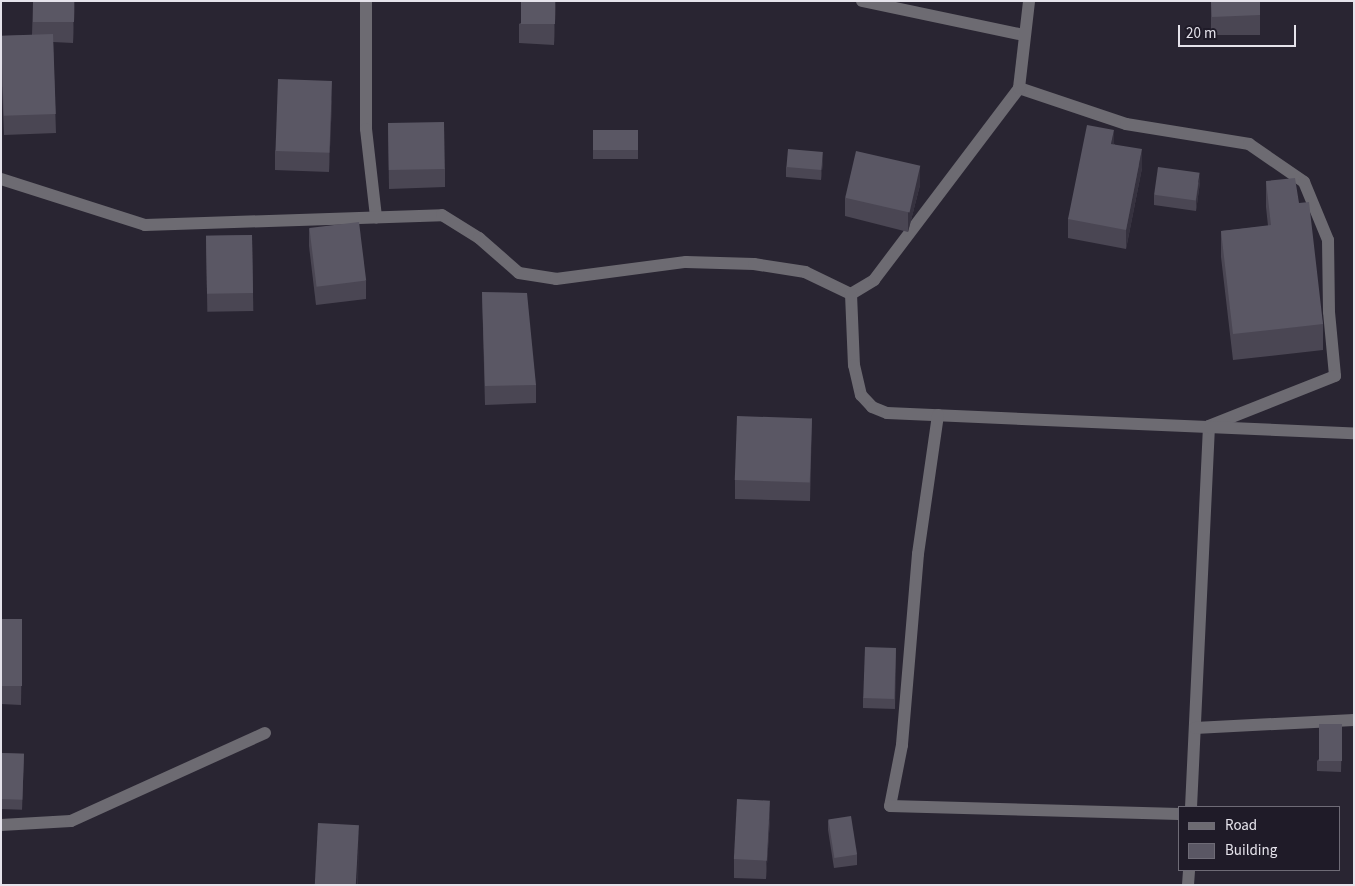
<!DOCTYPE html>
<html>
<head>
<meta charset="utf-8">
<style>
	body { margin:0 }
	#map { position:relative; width:1355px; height:886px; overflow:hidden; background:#292532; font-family:"Source Sans 3",sans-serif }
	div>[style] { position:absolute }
	.minor>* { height:12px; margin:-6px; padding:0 6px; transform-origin:6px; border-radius:6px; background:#6d6b72 }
	.wall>* { inset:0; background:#4a4653; transform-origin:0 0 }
	.shaded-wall>* { inset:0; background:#36323f }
	.building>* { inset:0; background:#5a5764; transform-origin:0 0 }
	span { translate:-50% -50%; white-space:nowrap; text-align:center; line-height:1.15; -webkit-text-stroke:5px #1f1b28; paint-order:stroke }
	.frame { position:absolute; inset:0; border:2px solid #e5e3eb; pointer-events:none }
	.legend { position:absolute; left:1178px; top:806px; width:162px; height:65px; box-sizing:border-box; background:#1f1b28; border:1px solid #6e6b76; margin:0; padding:6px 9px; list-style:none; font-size:15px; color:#e5e3eb }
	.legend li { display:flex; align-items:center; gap:10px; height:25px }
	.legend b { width:25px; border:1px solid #6e6b76 }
	.scale { position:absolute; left:1178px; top:25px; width:118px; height:22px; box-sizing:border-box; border:2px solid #e5e3eb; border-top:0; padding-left:6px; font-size:15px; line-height:18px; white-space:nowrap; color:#e5e3eb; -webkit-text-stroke:4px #1f1b28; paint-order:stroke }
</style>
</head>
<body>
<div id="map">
	<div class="minor">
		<i style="left:366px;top:1px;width:128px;rotate:90deg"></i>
		<i style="left:366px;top:129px;width:89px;rotate:83.5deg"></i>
		<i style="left:862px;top:1px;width:166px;rotate:11.9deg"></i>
		<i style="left:1019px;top:88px;width:113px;rotate:18.6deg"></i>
		<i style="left:1126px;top:124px;width:125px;rotate:9.2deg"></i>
		<i style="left:1249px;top:144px;width:67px;rotate:34.6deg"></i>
		<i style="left:1304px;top:182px;width:63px;rotate:67.5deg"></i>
		<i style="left:1328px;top:240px;width:72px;rotate:89.2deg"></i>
		<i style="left:1329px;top:312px;width:64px;rotate:84.6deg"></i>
		<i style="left:1335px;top:376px;width:136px;rotate:158.4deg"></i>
		<i style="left:1209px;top:426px;width:381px;rotate:92.7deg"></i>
		<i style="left:1px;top:179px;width:151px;rotate:17.7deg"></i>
		<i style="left:145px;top:225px;width:297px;rotate:-1.9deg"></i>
		<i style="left:442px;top:215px;width:44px;rotate:31.9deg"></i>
		<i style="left:479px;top:238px;width:53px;rotate:41.2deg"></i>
		<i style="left:519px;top:273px;width:37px;rotate:9deg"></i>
		<i style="left:556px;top:279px;width:131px;rotate:-7.5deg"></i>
		<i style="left:686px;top:262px;width:68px;rotate:1.7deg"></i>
		<i style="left:754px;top:264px;width:52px;rotate:8.9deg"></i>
		<i style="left:805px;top:272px;width:51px;rotate:25.6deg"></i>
		<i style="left:851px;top:294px;width:27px;rotate:-31deg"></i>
		<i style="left:874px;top:280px;width:241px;rotate:-52.9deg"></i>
		<i style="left:1019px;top:88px;width:88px;rotate:-83.4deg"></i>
		<i style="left:851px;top:294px;width:71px;rotate:87.6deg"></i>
		<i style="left:854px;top:365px;width:31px;rotate:77deg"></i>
		<i style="left:861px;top:395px;width:16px;rotate:47deg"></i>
		<i style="left:872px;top:407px;width:16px;rotate:22deg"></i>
		<i style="left:887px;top:413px;width:467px;rotate:2.5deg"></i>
		<i style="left:938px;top:415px;width:140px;rotate:98.2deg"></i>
		<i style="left:918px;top:554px;width:192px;rotate:94.8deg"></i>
		<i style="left:902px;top:745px;width:62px;rotate:101.1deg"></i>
		<i style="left:890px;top:806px;width:289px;rotate:1.6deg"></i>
		<i style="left:1195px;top:728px;width:159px;rotate:-2.9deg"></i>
		<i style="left:1px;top:825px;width:70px;rotate:-3.3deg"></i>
		<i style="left:71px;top:821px;width:213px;rotate:-24.4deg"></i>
		<i style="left:1188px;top:885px;width:15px;rotate:-86deg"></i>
	</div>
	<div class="wall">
		<i style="clip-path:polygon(33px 1px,75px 1px,73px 43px,53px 42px,56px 133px,4px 135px,1px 61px,1px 36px,32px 35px)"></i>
		<i style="clip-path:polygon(556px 1px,554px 45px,519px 43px,519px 24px)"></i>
		<i style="left:1211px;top:1px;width:49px;height:34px"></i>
		<i style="clip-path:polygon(332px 100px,329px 172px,275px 170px,275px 151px)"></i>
		<i style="clip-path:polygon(388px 123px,445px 169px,445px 187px,389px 189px)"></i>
		<i style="left:593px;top:130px;width:45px;height:29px"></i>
		<i style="clip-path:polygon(1114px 144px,1142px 168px,1126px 249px,1068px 238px,1068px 219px)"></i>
		<i style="clip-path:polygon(823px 161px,821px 180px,786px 177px,786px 167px)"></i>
		<i style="clip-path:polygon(1266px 181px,1299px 203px,1323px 324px,1323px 350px,1233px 360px,1221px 257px,1221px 231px,1268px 226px,1266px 207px)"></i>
		<i style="clip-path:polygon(1200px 182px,1196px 211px,1154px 205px,1154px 195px)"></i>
		<i style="clip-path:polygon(920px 185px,908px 232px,845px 216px,845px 198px)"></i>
		<i style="clip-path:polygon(309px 228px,366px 281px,366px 299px,316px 305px,309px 246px)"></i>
		<i style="left:252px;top:235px;width:76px;height:46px;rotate:89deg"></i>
		<i style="clip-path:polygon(482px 292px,536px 385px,536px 403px,485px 405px)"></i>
		<i style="clip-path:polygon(812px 418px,810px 501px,735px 499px,735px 480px)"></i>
		<i style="clip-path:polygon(1px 619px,22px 637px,21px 705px,1px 704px)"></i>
		<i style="clip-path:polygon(896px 648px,895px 709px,863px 708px,863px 698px)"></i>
		<i style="clip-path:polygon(1342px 734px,1341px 772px,1317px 771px,1317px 761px)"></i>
		<i style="left:1px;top:753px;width:23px;height:56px;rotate:2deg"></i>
		<i style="clip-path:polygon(770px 819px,766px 879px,734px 878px,734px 859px)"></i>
		<i style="clip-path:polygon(828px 820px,857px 855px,857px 865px,834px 868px,828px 830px)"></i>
	</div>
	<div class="shaded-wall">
		<i style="clip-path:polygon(74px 1px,75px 1px,73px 43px,73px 24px)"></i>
		<i style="clip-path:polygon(555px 1px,556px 1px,554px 45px,554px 26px)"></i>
		<i style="clip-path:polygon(332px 81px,332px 100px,329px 172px,329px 153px)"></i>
		<i style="clip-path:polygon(1114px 130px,1114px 148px,1111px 144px)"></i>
		<i style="clip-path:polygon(1142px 149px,1142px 168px,1126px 249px,1126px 230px)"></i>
		<i style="clip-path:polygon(823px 152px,823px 161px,821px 180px,821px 170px)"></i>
		<i style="clip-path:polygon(920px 166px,920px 185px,908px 232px,908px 213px)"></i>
		<i style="clip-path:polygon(1200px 173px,1200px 182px,1196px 211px,1196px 201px)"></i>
		<i style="clip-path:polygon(770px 801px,770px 819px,766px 879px,766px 861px)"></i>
		<i style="clip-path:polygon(359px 825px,358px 885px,357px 885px)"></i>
	</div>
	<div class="building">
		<i style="left:33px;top:1px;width:41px;height:21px"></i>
		<i style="left:521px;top:1px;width:34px;height:23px"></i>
		<i style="clip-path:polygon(1211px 1px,1260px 1px,1260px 15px,1212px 17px)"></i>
		<i style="left:53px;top:34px;width:80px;height:52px;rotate:88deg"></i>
		<i style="left:278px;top:79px;width:54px;height:72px;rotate:2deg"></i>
		<i style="left:444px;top:122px;width:47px;height:56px;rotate:89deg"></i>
		<i style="clip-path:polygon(1087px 125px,1114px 130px,1111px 144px,1142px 149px,1126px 230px,1068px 219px)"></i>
		<i style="left:593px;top:130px;width:45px;height:20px"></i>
		<i style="left:788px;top:149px;width:35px;height:18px;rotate:5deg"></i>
		<i style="left:856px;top:151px;width:66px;height:48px;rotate:13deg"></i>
		<i style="left:1158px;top:167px;width:42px;height:28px;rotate:8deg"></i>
		<i style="clip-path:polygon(1295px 178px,1299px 203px,1309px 202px,1323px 324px,1233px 334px,1221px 231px,1271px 225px,1266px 181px)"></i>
		<i style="left:359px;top:222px;width:59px;height:50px;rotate:83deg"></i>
		<i style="left:252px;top:235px;width:58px;height:46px;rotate:89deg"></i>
		<i style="clip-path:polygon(482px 292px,527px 293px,536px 385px,485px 386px)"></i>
		<i style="left:737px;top:416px;width:75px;height:64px;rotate:2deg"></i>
		<i style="left:1px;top:619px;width:21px;height:67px"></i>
		<i style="left:865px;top:647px;width:31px;height:51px;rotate:2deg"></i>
		<i style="left:1319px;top:724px;width:23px;height:37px"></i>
		<i style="left:1px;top:753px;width:23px;height:46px;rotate:2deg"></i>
		<i style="left:737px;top:799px;width:33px;height:60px;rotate:3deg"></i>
		<i style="left:851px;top:816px;width:39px;height:23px;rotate:81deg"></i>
		<i style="left:318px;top:823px;width:41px;height:62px;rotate:3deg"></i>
	</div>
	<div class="frame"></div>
	<ul class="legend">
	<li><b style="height:6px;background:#6d6b72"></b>Road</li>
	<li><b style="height:14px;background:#5a5764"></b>Building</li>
	</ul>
	<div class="scale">20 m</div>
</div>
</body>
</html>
